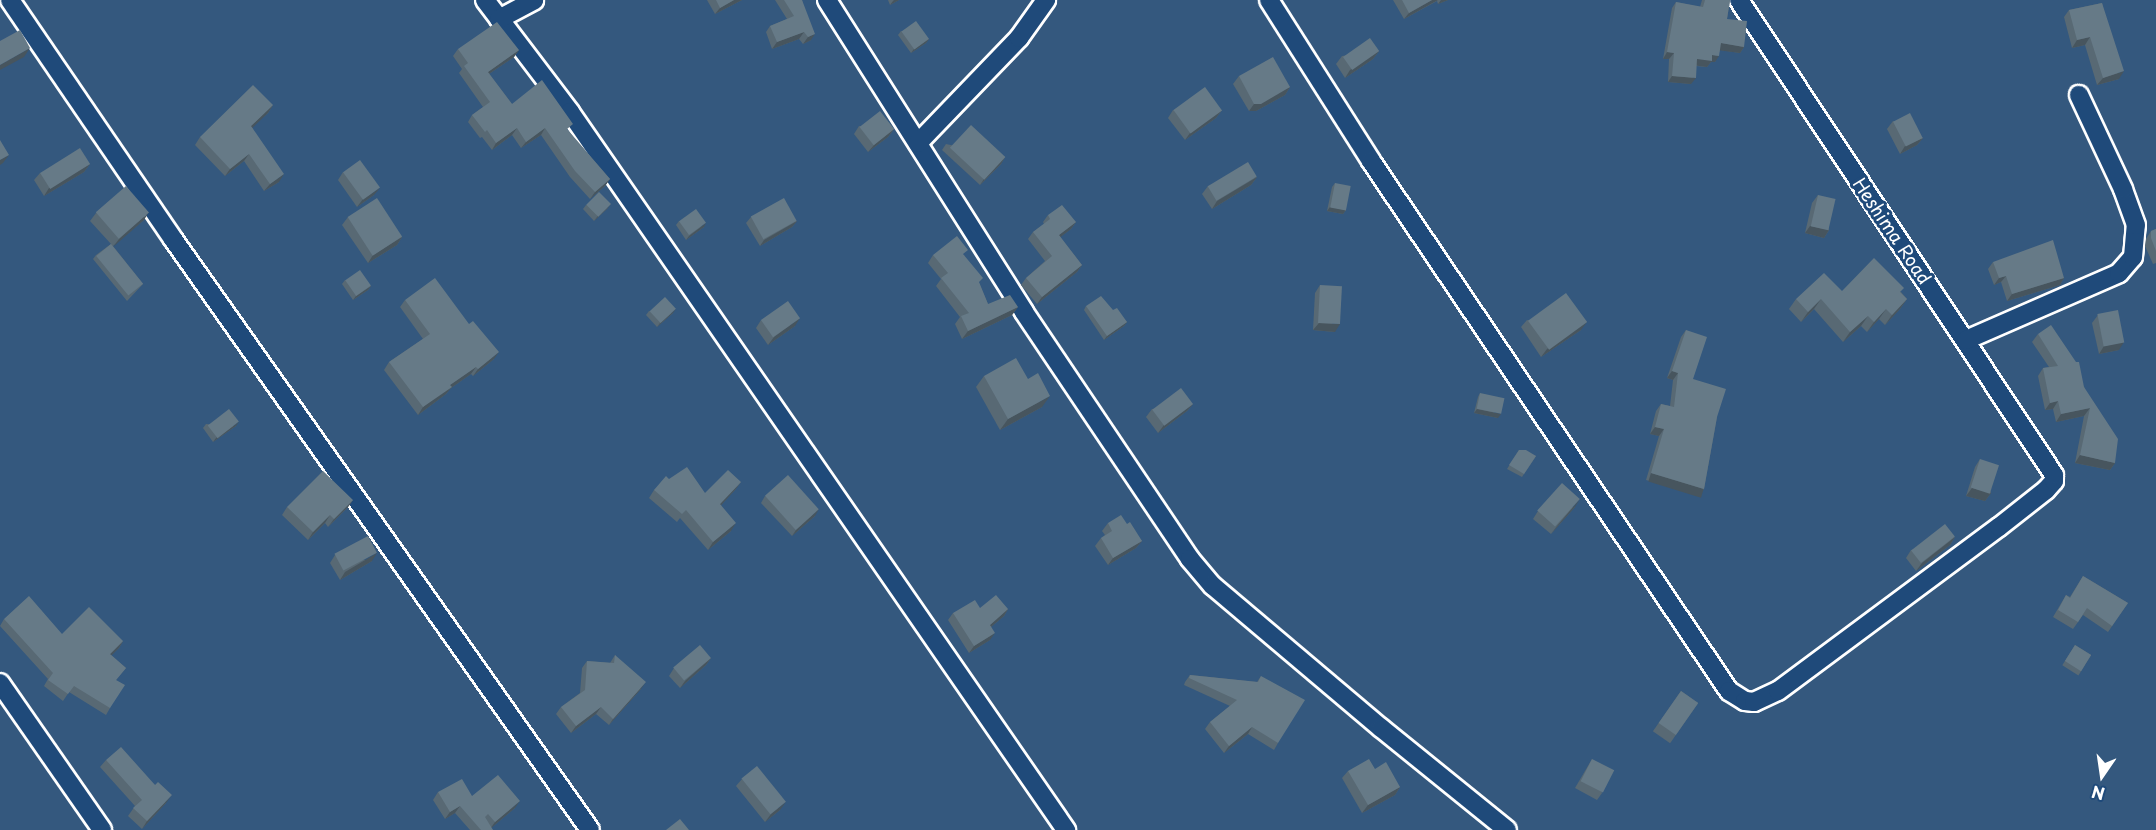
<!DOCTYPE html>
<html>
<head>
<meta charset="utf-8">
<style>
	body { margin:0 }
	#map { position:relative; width:2156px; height:830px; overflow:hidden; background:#34587e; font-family:"Playpen Sans",sans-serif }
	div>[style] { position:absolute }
	.roads { filter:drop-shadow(2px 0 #fff) drop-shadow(-2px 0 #fff) drop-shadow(0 2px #fff) drop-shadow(0 -2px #fff) }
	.minor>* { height:18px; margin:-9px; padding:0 9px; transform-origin:9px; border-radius:9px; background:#1f4a7a }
	.wall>* { inset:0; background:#586974; transform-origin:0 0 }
	.shaded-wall>* { inset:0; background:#47555e; transform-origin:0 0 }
	.building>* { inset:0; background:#667a87; transform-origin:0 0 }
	span { translate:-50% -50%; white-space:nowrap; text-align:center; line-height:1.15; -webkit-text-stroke:6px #1f4a7a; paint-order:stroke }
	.street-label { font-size:18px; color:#fff }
	.north { position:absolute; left:2072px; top:746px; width:60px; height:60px; -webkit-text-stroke:4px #1f4a7a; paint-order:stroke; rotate:193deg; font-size:16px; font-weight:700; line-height:24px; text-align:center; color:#fff }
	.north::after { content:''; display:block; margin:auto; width:21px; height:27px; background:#fff; clip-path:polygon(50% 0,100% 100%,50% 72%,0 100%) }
</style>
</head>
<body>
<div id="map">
	<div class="roads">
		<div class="minor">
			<i style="left:10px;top:0;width:289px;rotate:55.7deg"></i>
			<i style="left:173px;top:239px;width:723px;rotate:54.79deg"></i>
			<i style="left:485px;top:0;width:141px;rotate:52.8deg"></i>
			<i style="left:570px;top:112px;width:873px;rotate:55.36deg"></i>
			<i style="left:827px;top:0;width:369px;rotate:57.7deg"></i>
			<i style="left:1024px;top:312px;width:298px;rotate:56.1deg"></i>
			<i style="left:1190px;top:559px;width:35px;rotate:50deg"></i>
			<i style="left:1213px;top:586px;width:220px;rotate:40.2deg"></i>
			<i style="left:1381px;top:728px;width:162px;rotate:39deg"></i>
			<i style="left:1269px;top:0;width:191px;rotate:57.6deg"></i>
			<i style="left:1371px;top:161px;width:640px;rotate:55.96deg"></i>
			<i style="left:1729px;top:691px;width:19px;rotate:32deg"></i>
			<i style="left:1745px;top:701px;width:9px;rotate:6deg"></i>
			<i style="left:1754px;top:702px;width:26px;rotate:-25deg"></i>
			<i style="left:1778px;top:691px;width:275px;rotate:-36.6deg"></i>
			<i style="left:1999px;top:527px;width:60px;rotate:-38.2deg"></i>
			<i style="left:2046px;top:490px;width:12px;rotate:-48deg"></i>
			<i style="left:2054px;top:481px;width:6px;rotate:-90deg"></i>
			<i style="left:2054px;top:475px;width:570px;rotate:-123.55deg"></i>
			<i style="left:499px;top:19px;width:40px;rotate:-28deg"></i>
			<i style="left:918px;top:143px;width:146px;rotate:-46.1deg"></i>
			<i style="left:1019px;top:38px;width:47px;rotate:-54.6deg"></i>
			<i style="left:1966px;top:340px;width:167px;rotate:-23.6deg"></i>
			<i style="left:2119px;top:273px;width:21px;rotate:-49deg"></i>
			<i style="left:2133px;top:257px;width:32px;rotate:-85deg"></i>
			<i style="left:2136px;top:225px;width:38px;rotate:-110deg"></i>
			<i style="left:2123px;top:189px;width:104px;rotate:-115.1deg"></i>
			<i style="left:0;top:683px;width:179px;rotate:55.2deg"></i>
		</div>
	</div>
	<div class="wall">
		<i style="clip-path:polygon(707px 0,742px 0,715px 14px)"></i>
		<i style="clip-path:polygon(775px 0,802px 0,811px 40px,803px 44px,799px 39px,772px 49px,766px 32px,770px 26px,787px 19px)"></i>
		<i style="clip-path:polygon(888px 0,899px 0,890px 5px)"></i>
		<i style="clip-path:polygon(1393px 0,1448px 0,1438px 4px,1437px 1px,1404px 19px)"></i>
		<i style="clip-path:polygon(1702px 0,1730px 0,1727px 19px,1744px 47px,1740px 53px,1720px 50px,1715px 62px,1711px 62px,1707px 67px,1696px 66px,1691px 84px,1668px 82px,1669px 59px,1663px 59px,1672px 8px,1676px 2px,1700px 7px)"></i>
		<i style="clip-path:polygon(2102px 3px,2119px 79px,2097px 85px,2085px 45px,2072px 48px,2064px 17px,2069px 10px)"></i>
		<i style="clip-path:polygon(901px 31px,929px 39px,926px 43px,911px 53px,898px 35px)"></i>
		<i style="clip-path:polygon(458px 49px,519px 50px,514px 57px,489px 74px,512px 104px,568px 131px,610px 179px,605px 186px,590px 199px,570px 177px,541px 135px,521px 148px,512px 135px,492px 150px,482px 137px,480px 138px,468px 122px,472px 115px,483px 107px,459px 73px,462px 69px,453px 56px)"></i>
		<i style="clip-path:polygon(1379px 51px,1373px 59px,1345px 78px,1336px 64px,1342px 56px)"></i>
		<i style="clip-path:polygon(1239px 76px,1290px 87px,1285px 95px,1256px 111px,1249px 111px,1233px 84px)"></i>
		<i style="clip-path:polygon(273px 105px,268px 113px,252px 127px,279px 182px,264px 191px,244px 161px,225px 176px,195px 145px,200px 137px)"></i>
		<i style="clip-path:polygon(1173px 110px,1222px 110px,1216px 118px,1185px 140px,1168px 118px)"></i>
		<i style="clip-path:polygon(1893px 121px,1923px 138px,1917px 145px,1900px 154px,1887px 129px)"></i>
		<i style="clip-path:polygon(859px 126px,894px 129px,888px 137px,868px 152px,854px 134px)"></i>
		<i style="clip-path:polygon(946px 144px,1005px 157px,1001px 164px,980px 185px,942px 150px)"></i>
		<i style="clip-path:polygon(90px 164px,84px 172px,44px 196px,34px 180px,40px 173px)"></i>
		<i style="clip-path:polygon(343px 172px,374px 195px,357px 207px,338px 180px)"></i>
		<i style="clip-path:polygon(1257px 177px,1251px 185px,1212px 209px,1202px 194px,1208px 186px)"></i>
		<i style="clip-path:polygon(1335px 183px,1346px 210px,1343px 214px,1327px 211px,1332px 187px)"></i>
		<i style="clip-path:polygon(1818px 195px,1829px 230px,1824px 238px,1805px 233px,1812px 203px)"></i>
		<i style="clip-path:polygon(586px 205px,608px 208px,594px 221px,583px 209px)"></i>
		<i style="clip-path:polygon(96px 213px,144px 220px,113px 246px,143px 284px,127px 301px,93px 259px,96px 255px,111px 244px,90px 221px)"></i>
		<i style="clip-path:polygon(1048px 215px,1076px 222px,1071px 229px,1060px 237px,1082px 265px,1077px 272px,1037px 304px,1021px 285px,1026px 278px,1045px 261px,1028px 239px,1033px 232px,1044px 224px,1043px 222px)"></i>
		<i style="clip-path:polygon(348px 217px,402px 237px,397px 245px,368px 263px,342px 225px)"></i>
		<i style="clip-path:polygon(751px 217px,797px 221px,792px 227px,760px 246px,746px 223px)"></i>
		<i style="clip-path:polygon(679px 221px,704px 227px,686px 240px,676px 225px)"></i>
		<i style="clip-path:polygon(2156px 229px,2156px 263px,2153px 264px,2145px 246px,2146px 239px,2151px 231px)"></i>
		<i style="clip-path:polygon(933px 255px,964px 255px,979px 283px,988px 304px,1018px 307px,1012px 315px,962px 339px,955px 324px,960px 317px,936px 286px,941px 279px,928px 263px)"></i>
		<i style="clip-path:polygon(1993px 262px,2064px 278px,2060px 285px,2007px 301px,2001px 282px,1994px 285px,1988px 269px)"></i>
		<i style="clip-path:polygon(345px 280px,371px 286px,368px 290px,353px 300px,342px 284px)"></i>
		<i style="clip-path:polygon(1320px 285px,1335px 332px,1313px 330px,1315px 293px)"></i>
		<i style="clip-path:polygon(1842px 291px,1901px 292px,1907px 299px,1900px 309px,1885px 325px,1879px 319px,1867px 332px,1861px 326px,1843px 342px,1814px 309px,1801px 322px,1789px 309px,1796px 299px)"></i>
		<i style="clip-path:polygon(405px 300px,494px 359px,473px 376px,471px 374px,451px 388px,446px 394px,418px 415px,384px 370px,389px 362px,423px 339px,400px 307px)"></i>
		<i style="clip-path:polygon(1086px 306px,1113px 310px,1127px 322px,1124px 326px,1104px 340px,1084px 310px)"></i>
		<i style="clip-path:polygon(649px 311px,673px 313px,657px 327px,646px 315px)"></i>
		<i style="clip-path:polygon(2098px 315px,2119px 350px,2099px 354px,2092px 323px)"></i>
		<i style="clip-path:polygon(761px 320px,795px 326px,768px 345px,756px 328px)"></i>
		<i style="clip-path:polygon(1527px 320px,1581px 330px,1541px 357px,1521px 327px)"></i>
		<i style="clip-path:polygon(1686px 330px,1693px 379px,1717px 417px,1704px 489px,1699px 496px,1646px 480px,1659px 436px,1650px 434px,1656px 411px,1661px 404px,1670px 406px,1673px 380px,1667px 378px,1681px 337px)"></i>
		<i style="clip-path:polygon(2038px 334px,2084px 387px,2115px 463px,2110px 470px,2075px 463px,2084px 416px,2056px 422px,2053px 409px,2045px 410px,2038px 376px,2043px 368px,2049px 367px,2032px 342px)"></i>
		<i style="clip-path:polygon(984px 376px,1028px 379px,1042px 407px,1000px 430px,976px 387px)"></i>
		<i style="clip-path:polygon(1480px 393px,1498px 418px,1474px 413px,1478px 397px)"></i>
		<i style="clip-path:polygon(1193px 404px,1187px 411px,1158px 433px,1146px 417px,1152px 409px)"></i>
		<i style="clip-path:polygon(206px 424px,236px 426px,213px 442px,203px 428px)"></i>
		<i style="clip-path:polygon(1519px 450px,1536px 456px,1522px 477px,1507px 469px)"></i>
		<i style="clip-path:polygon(1980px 459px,1991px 493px,1985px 501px,1966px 496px,1975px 467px)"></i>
		<i style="clip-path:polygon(669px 479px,705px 493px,741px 482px,735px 490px,721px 505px,731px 531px,708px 550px,680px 518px,677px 522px,649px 498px,654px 490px)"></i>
		<i style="clip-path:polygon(765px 496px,815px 516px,792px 536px,761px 503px)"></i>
		<i style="clip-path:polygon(353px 500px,348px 507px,328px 527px,325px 523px,308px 540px,282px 515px,287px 507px)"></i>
		<i style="clip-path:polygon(1575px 507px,1551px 534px,1533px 519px,1538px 511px)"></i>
		<i style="clip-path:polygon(1108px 523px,1127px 524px,1142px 541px,1136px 548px,1108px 565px,1095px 546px,1101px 538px,1105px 535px,1102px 531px)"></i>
		<i style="clip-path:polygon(1955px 537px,1950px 545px,1916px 571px,1906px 558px,1911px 550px)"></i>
		<i style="clip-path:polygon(335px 555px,372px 561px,340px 580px,330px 563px)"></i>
		<i style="clip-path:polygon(2083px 576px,2128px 603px,2108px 632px,2083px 615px,2073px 629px,2053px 617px,2066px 595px,2070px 597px)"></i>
		<i style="clip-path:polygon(980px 608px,1008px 609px,1004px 616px,991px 627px,990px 640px,969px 653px,948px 620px,953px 613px)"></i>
		<i style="clip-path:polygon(4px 619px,62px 634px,123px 641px,119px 648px,111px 655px,126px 668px,116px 680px,110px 708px,106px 715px,69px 692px,63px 701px,44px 686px,48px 679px,0 626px)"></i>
		<i style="left:2075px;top:645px;width:19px;height:24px;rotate:32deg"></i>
		<i style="clip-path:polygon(615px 655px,641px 689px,609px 725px,596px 714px,571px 733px,556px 714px,561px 707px,580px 693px,582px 668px,587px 661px,610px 663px)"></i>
		<i style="clip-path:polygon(711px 658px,706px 665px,680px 688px,669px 676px,674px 668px)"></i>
		<i style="clip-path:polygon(1190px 675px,1257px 682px,1261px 676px,1278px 743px,1274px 750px,1248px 734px,1224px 753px,1205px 729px,1210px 722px,1230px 706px,1184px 685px,1185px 682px)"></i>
		<i style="left:1681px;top:691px;width:21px;height:49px;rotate:35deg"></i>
		<i style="clip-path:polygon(1592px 759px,1602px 793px,1597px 800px,1575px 788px)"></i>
		<i style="clip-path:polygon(106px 760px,155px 785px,166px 803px,142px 829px,128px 816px,135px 806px,100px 767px)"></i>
		<i style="clip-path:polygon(1375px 769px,1400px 787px,1395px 795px,1362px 813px,1342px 778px,1348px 771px)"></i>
		<i style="clip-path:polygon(742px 779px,780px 810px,765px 822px,736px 786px)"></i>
		<i style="clip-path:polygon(438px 792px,472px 796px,515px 808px,491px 828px,493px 830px,470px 830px,455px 813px,445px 819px,433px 800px)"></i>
	</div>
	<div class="shaded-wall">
		<i style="clip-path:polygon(734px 0,742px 0,715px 14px,720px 8px)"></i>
		<i style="clip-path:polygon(894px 0,899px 0,890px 5px,893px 1px)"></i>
		<i style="clip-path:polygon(1432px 0,1438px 0,1404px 19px,1409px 13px)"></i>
		<i style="clip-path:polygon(1441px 0,1448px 0,1438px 4px)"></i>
		<i style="clip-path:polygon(804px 32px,799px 39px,772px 49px,777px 42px)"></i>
		<i style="clip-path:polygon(815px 34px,811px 40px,803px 44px,808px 37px)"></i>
		<i style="clip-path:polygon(2090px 37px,2085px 45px,2072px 48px,2077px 40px)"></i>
		<i style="clip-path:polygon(929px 39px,926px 43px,911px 53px,914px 49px)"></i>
		<i style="clip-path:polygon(1721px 43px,1744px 47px,1740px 53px,1717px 50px)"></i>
		<i style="clip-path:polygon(30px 48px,24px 57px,0 70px,0 65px)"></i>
		<i style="clip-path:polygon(519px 50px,514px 57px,483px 78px,488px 72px)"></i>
		<i style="clip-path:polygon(1379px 51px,1373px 59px,1345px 78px,1350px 70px)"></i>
		<i style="clip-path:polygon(1667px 52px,1674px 53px,1669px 59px,1663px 59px)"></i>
		<i style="clip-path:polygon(1712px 55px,1719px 56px,1715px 62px,1711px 62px,1707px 67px,1692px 65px,1697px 59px)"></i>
		<i style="clip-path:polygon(2124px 71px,2119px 79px,2097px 85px,2103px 78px)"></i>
		<i style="clip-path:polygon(1672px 76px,1696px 78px,1691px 84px,1668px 82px)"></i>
		<i style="clip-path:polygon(1290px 87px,1285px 95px,1256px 111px,1249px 111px,1254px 104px)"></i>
		<i style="clip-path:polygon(273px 105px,268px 113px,246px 134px,251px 126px)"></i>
		<i style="clip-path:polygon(1222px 110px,1216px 118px,1185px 140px,1190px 133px)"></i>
		<i style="clip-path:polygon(517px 128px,512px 135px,492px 150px,496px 143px)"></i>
		<i style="clip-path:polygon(545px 128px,541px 135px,521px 148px,526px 142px)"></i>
		<i style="clip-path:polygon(894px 129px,888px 137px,868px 152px,874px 145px)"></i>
		<i style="clip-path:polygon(1923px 138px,1917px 145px,1900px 154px,1905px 146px)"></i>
		<i style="clip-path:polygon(249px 154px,244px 161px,225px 176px,230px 169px)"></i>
		<i style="clip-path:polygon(9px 155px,3px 163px,0 165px,0 160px)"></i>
		<i style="clip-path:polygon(1005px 157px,1001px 164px,980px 185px,984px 179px)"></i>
		<i style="clip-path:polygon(90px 164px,84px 172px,44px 196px,49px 188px)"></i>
		<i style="clip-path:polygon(284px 174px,279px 182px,264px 191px,270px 184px)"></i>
		<i style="clip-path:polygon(1257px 177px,1251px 185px,1212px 209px,1217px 201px)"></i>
		<i style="clip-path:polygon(610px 179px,605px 186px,590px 199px,595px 192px)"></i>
		<i style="clip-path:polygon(380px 188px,374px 195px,357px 207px,363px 199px)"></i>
		<i style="clip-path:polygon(611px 204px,608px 208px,594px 221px,597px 217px)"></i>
		<i style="clip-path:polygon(1330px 207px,1346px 210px,1343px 214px,1327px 211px)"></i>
		<i style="clip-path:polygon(149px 212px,144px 220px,113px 247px,119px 239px)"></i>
		<i style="clip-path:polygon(797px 221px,792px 227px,760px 246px,764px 240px)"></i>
		<i style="clip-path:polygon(1076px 222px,1071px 229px,1054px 242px,1059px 235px)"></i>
		<i style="clip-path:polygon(706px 223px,704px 227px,686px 240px,689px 236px)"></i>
		<i style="clip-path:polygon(1810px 226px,1829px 230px,1824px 238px,1805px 233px)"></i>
		<i style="clip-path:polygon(402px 237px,397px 245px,368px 263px,373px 255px)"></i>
		<i style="clip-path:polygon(1082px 265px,1077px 272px,1037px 304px,1042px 297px)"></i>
		<i style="clip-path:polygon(2006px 276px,2001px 282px,1994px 285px,1999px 278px)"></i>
		<i style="clip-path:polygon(2064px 278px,2060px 285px,2007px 301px,2012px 294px)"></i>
		<i style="clip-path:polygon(371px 286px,368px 290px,353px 300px,356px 296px)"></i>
		<i style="clip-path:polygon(1821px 299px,1814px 309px,1801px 322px,1808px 312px)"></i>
		<i style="clip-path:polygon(1907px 299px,1900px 309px,1885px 325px,1892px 315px)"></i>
		<i style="clip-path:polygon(1018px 307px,1012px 315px,962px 339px,968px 331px)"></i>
		<i style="clip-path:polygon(676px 309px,673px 313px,657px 327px,660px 323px)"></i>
		<i style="clip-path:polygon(1886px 309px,1879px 319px,1867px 332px,1874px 322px)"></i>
		<i style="clip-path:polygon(1868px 316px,1861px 326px,1843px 342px,1850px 332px)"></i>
		<i style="clip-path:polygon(800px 318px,795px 326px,768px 345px,774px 337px)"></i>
		<i style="clip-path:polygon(1127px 322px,1124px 326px,1104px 340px,1107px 336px)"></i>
		<i style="clip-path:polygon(1587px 322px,1581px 330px,1541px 357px,1547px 349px)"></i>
		<i style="clip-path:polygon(1319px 323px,1340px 324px,1335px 332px,1313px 330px)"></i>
		<i style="clip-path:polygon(2124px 342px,2119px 350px,2099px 354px,2104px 346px)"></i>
		<i style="clip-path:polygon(499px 352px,494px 359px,473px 376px,478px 369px)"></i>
		<i style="clip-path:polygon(476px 367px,471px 374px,451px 388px,446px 394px,418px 415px,423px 407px,450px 385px)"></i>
		<i style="clip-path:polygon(1672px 371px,1678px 373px,1673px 380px,1667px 378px)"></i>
		<i style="clip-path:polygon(1050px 396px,1042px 407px,1000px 430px,1008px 419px)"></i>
		<i style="clip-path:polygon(2058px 401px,2053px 409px,2045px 410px,2050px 403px)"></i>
		<i style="clip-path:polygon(1193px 404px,1187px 411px,1158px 433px,1164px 425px)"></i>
		<i style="clip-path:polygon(2090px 408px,2084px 416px,2056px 422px,2061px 414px)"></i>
		<i style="clip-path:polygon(1477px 409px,1501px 414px,1498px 418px,1474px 413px)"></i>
		<i style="clip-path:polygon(239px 422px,236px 426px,213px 442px,216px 438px)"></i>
		<i style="clip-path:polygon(1655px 427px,1664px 429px,1659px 436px,1650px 434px)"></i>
		<i style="clip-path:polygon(2080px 455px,2115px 463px,2110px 470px,2075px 463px)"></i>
		<i style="left:1651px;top:473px;width:55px;height:9px;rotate:17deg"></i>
		<i style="clip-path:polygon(741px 482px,735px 490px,715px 512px,720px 504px)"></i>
		<i style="clip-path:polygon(1972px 488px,1991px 493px,1985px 501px,1966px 496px)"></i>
		<i style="clip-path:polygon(1580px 499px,1575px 507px,1551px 534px,1557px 526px)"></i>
		<i style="clip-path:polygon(353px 500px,348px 507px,328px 527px,334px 519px)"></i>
		<i style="clip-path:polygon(819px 509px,815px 516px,792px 536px,796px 530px)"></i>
		<i style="clip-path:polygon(330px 515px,325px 523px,308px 540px,313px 532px)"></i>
		<i style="clip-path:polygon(736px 523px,731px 531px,708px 550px,713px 542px)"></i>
		<i style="clip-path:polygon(1955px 537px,1950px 545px,1916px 571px,1922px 563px)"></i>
		<i style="clip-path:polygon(1142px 541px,1136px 548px,1108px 565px,1113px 558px)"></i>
		<i style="clip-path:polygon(377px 553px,372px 561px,340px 580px,345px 572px)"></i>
		<i style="clip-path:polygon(1008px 609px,1004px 616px,985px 632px,990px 625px)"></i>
		<i style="clip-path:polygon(995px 633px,990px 640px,969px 653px,974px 646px)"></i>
		<i style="clip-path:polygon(123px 641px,119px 648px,106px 661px,110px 654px)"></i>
		<i style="clip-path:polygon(711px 658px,706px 665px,680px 688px,685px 681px)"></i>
		<i style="clip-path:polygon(646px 682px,641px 689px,609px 725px,613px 719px)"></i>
		<i style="clip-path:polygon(601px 707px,596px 714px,571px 733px,576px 726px)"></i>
		<i style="clip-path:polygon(1252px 727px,1248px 734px,1224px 753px,1229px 746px)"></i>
		<i style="clip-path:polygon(1400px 787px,1395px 795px,1362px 813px,1368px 805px)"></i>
		<i style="clip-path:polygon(172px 795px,166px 803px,142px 829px,147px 821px)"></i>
		<i style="clip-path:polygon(520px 801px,515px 808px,490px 829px,495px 822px)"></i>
		<i style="clip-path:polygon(786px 802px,780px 810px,765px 822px,771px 814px)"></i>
		<i style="clip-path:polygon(460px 806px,455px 813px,445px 819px,450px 812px)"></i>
	</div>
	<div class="building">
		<i style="clip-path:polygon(716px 0,734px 0,720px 8px)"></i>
		<i style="clip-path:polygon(784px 0,802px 0,815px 34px,808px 37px,804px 32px,777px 42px,770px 26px,794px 16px)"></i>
		<i style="clip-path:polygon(1402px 0,1432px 0,1409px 13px)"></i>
		<i style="clip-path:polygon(1705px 0,1730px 0,1727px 19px,1747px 21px,1744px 47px,1721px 43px,1719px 56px,1712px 55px,1712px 61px,1697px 59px,1696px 78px,1672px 76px,1674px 53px,1667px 52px,1676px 2px,1703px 7px)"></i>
		<i style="clip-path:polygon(2102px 3px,2124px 71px,2103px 78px,2090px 37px,2077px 40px,2069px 10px)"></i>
		<i style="left:916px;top:21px;width:22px;height:18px;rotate:54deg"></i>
		<i style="clip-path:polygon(497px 22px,519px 50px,488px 72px,512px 104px,542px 80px,573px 124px,567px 129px,610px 179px,595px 192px,575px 171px,545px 128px,526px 142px,517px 128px,496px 143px,487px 130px,485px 132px,472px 115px,490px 102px,464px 66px,468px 63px,458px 49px)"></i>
		<i style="clip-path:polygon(20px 30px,30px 48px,0 65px,0 41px)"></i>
		<i style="left:1370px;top:38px;width:16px;height:33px;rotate:55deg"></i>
		<i style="clip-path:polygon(1273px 57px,1290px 87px,1261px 104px,1254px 104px,1239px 76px)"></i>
		<i style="clip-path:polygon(253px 85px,273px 105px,251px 126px,284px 174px,270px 184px,249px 154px,230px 169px,200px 137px)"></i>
		<i style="left:1205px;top:87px;width:29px;height:39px;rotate:54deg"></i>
		<i style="left:880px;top:111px;width:23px;height:26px;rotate:52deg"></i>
		<i style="left:1910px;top:113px;width:28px;height:19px;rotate:63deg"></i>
		<i style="left:971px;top:125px;width:47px;height:31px;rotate:43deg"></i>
		<i style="clip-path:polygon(0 140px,9px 155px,0 160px)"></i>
		<i style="left:80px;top:148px;width:19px;height:47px;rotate:58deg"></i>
		<i style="left:360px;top:160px;width:34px;height:21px;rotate:54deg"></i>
		<i style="left:1248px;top:162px;width:17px;height:47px;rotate:59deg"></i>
		<i style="left:1335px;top:183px;width:16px;height:25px;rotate:11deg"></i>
		<i style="left:126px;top:186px;width:35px;height:40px;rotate:49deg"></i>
		<i style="left:599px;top:192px;width:17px;height:18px;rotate:45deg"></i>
		<i style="left:1818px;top:195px;width:18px;height:32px;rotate:13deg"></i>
		<i style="left:377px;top:198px;width:46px;height:35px;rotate:57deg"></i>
		<i style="left:784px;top:198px;width:26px;height:38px;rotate:61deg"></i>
		<i style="clip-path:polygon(1062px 205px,1076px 222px,1059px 235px,1082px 265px,1042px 297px,1026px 278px,1052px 256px,1033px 232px,1050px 219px,1048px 215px)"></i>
		<i style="left:696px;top:209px;width:17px;height:21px;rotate:54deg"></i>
		<i style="clip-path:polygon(2156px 229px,2156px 251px,2151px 238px,2151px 231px)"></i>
		<i style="clip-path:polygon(957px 236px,968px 250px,963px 254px,983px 278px,979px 282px,988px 304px,1010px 295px,1018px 307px,968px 331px,961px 316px,969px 313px,941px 278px,948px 273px,933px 255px)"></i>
		<i style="clip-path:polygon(2053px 240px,2064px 278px,2012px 294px,2006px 276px,1999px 278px,1993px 262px)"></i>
		<i style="left:111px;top:244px;width:51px;height:19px;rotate:51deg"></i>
		<i style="clip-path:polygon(1874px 258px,1904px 288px,1900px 292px,1907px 299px,1892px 315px,1886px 309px,1874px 322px,1868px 316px,1850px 332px,1821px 299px,1808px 312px,1796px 299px,1824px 273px,1842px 291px)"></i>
		<i style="left:360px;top:270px;width:19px;height:18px;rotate:55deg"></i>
		<i style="clip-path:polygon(435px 278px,469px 324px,473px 321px,499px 352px,478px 369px,476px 367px,450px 385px,452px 387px,423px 407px,389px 362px,430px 334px,405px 300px)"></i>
		<i style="left:1320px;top:285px;width:22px;height:38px;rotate:3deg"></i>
		<i style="left:1566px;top:293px;width:36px;height:47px;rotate:54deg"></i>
		<i style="clip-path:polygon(1101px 296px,1113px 310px,1117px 308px,1127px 322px,1107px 336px,1086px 306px)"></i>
		<i style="left:665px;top:297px;width:16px;height:21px;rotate:47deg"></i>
		<i style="left:788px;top:301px;width:21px;height:33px;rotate:55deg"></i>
		<i style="left:2118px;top:310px;width:33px;height:21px;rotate:79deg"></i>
		<i style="clip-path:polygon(2051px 325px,2076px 362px,2079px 362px,2084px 387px,2118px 439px,2115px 463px,2080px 455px,2090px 408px,2061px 414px,2058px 401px,2050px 403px,2043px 368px,2058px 366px,2038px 334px)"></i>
		<i style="clip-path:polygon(1686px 330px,1707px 337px,1693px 379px,1726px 389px,1717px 417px,1704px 489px,1651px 473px,1664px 429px,1655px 427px,1661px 404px,1674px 407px,1678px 373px,1672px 371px)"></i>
		<i style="clip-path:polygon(1016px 358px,1028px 379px,1038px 373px,1050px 396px,1008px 419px,984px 376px)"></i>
		<i style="left:1181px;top:388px;width:20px;height:36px;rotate:53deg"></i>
		<i style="left:1480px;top:393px;width:25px;height:16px;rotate:12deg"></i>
		<i style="left:229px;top:409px;width:16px;height:27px;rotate:52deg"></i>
		<i style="clip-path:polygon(1519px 450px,1526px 450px,1536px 456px,1524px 474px,1509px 465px)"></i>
		<i style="left:1980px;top:459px;width:20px;height:30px;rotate:18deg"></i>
		<i style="clip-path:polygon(687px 467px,705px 493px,728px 470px,741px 482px,720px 504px,736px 523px,713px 542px,686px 510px,682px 514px,654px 490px,666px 476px,669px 479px)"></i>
		<i style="clip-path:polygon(323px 471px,353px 500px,334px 519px,330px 515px,313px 532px,287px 507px)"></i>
		<i style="left:788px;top:475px;width:46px;height:31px;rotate:48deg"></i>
		<i style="left:1562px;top:483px;width:24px;height:37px;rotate:42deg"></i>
		<i style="clip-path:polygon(1121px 515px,1127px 524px,1130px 522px,1142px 541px,1113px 558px,1101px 538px,1112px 531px,1108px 523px)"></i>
		<i style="left:1945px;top:524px;width:16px;height:43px;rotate:52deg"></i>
		<i style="left:368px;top:536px;width:19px;height:38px;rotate:62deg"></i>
		<i style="clip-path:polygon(2083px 576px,2128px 603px,2112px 626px,2087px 608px,2078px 622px,2058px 610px,2066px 595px,2070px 598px)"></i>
		<i style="clip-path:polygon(996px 595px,1008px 609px,990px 625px,995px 633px,974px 646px,953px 613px,975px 600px,980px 608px)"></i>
		<i style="clip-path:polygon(29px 596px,62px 634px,89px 607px,123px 641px,110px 654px,126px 668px,116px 680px,125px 685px,110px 708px,74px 686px,68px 694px,48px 680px,53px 673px,4px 619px)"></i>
		<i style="left:700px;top:645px;width:17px;height:35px;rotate:50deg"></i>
		<i style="left:2075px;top:645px;width:19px;height:19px;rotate:32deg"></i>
		<i style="clip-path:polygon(615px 655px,646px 682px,613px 719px,601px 707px,576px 726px,561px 707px,585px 690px,587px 661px,614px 663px)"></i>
		<i style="clip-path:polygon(1190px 675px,1258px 682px,1261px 676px,1305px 700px,1278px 743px,1252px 727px,1229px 746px,1210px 722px,1237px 700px,1189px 678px)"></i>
		<i style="left:1681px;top:691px;width:21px;height:39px;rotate:35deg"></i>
		<i style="clip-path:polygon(121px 747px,155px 785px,158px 782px,172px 795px,147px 821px,133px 808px,142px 800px,106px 760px)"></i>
		<i style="clip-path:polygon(1369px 759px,1375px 769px,1386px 762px,1400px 787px,1368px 805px,1348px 771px)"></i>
		<i style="left:1592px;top:759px;width:25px;height:25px;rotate:27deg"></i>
		<i style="left:757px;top:766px;width:46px;height:20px;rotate:51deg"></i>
		<i style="clip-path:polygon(498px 775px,520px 801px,495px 822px,488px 814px,485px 817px,493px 830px,481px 830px,460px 806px,450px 812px,438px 792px,462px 779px,472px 796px)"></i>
		<i style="clip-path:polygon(680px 819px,689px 830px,666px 830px)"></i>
	</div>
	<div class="street-label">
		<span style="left:1892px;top:231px;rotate:56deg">Heshima Road</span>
	</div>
	<div class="north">N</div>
</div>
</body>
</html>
